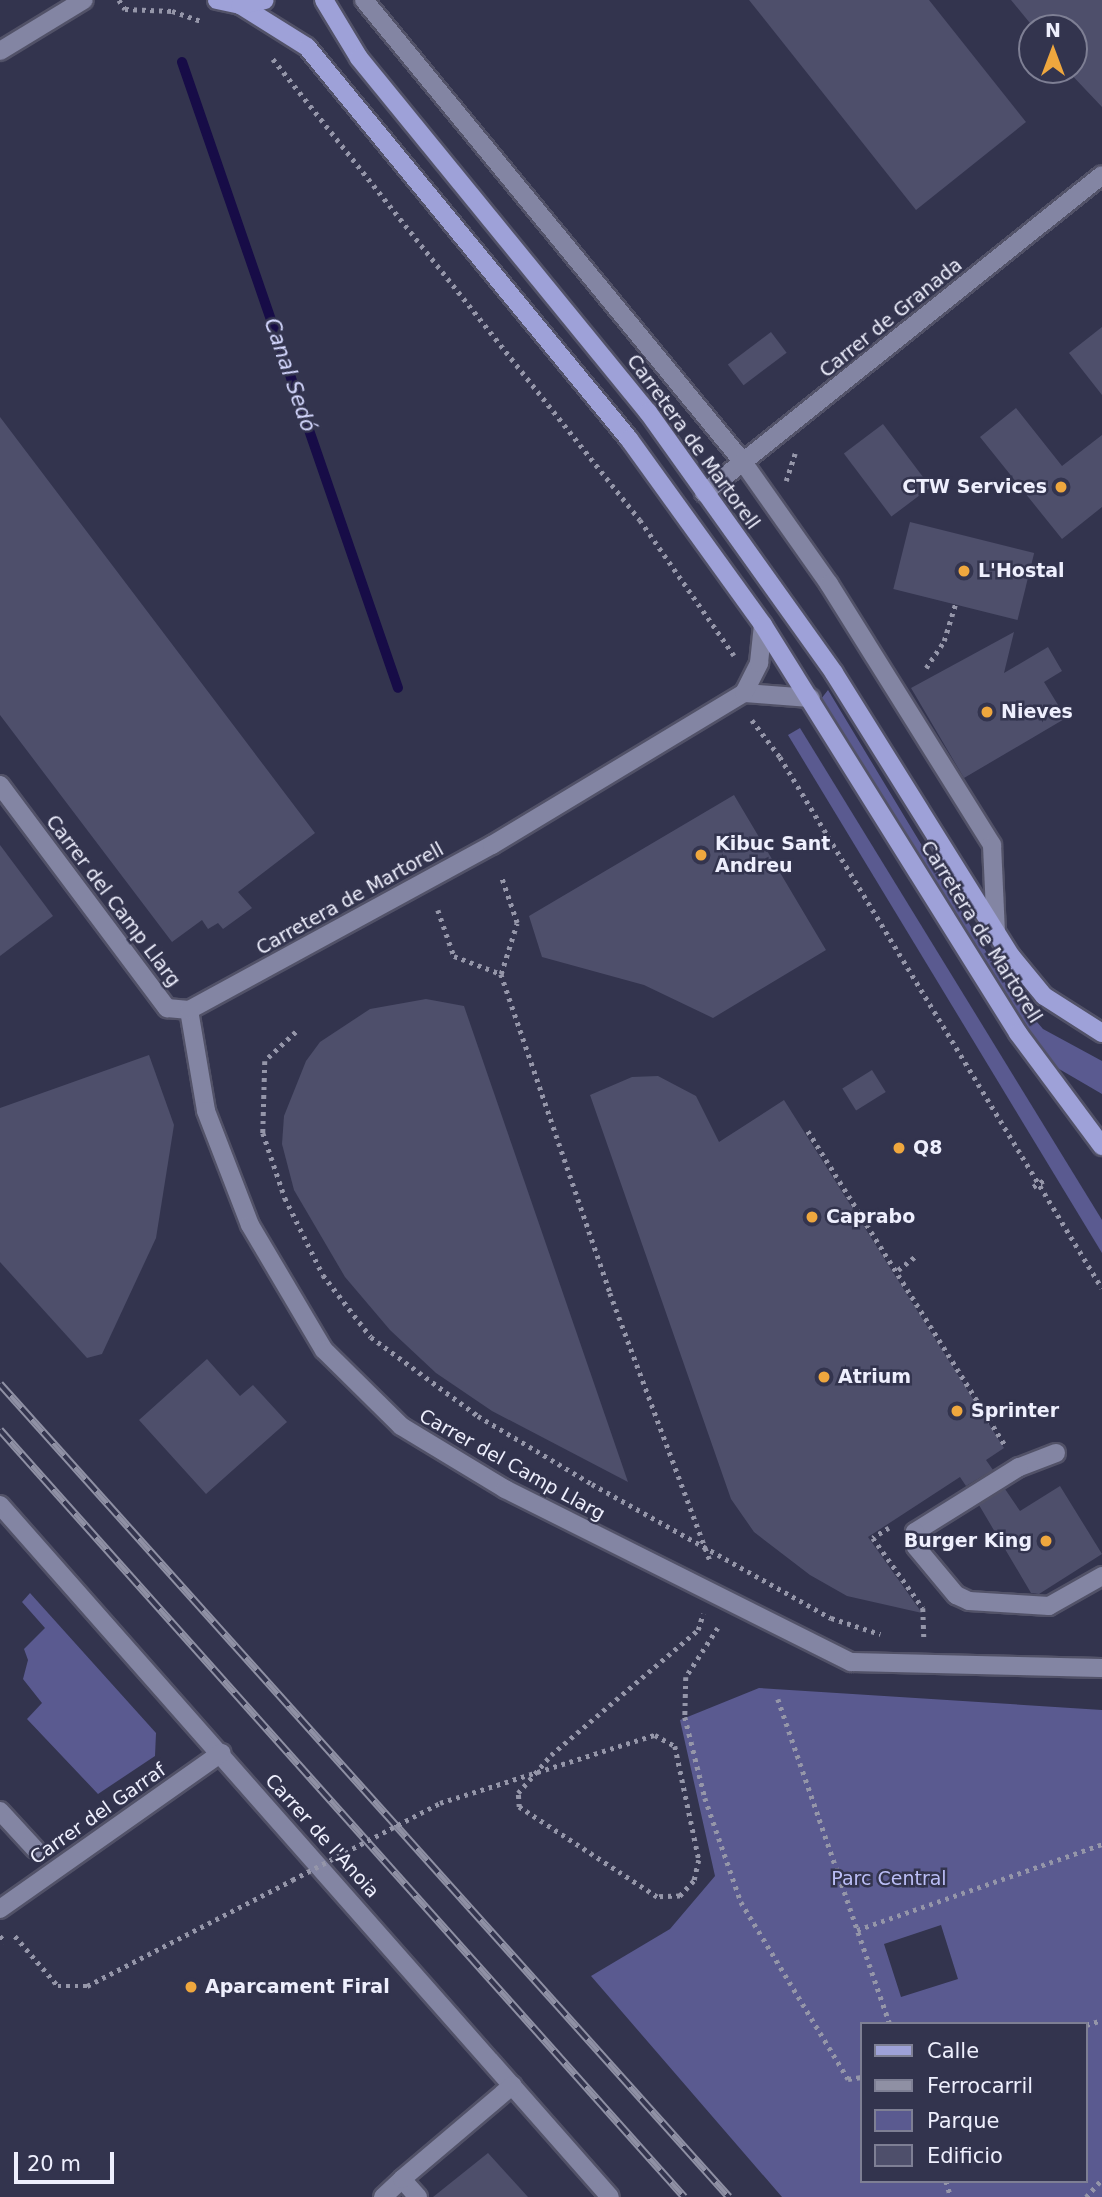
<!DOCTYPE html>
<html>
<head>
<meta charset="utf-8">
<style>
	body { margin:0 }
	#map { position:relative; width:1102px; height:2197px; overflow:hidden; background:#33344e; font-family:"DejaVu Sans",sans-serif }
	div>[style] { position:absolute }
	.green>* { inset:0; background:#5a5a90 }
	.stream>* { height:10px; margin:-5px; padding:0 5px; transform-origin:5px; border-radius:5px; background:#170c47 }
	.building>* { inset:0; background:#4e4f6b; transform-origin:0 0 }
	.path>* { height:4.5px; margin-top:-2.25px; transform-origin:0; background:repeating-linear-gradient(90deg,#9596a9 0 3.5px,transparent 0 8.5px) }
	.roads { filter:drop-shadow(2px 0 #525268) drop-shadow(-2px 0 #525268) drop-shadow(0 2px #525268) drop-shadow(0 -2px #525268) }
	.minor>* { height:18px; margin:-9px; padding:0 9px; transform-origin:9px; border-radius:9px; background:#8385a3 }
	.major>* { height:18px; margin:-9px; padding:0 9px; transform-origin:9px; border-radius:9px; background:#9ea1d8 }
	.rail>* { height:8px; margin-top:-4px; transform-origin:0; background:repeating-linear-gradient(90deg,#33344e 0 16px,#8f90a4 0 32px); box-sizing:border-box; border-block:2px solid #8f90a4 }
	.path-bridge>* { height:4.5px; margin-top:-2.25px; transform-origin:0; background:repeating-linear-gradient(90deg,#9596a9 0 3.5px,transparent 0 8.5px) }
	.dots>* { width:19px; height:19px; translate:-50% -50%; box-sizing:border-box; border:4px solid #33344e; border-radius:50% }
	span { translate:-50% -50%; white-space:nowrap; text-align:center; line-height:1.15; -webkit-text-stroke:5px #33344e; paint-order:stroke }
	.street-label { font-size:19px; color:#eeeffd }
	.poi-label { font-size:19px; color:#eeeffd; font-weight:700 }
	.right { translate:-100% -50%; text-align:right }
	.left { translate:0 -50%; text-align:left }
	.park-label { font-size:19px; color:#bcbff7 }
	.water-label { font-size:21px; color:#d5d8ff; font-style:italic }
	.legend { position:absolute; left:860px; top:2022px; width:228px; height:161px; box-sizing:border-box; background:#33344e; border:2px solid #7e7f94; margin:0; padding:9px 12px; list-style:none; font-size:21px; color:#eeeffd }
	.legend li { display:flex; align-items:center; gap:14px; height:35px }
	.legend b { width:35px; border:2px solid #7e7f94 }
	.north { position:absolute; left:1018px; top:14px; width:70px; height:70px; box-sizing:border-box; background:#33344e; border:2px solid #7e7f94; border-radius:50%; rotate:0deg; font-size:19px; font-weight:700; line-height:28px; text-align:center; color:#eeeffd }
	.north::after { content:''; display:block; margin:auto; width:24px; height:32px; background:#efa73e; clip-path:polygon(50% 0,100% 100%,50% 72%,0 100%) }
	.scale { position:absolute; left:14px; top:2152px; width:100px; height:32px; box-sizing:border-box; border:4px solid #eeeffd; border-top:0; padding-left:9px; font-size:21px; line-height:24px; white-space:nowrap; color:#eeeffd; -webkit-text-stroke:5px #33344e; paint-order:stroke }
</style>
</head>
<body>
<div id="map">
	<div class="green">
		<i style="clip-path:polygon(828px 690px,1008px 988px,1043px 1029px,1102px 1061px,1102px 1094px,1054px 1066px,1032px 1044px,821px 699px)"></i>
		<i style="clip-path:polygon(800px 728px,1102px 1220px,1102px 1253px,788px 735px)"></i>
		<i style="clip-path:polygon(30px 1593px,156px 1733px,155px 1756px,98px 1794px,27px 1719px,42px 1703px,23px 1679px,28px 1660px,24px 1649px,45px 1628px,22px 1602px)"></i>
		<i style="clip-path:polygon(evenodd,759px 1688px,1102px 1710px,1102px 2197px,782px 2197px,591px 1976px,670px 1929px,715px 1876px,680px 1720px,759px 1688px,941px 1925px,958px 1979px,901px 1997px,884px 1944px,941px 1925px,759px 1688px,862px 2024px,1086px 2024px,1086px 2181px,862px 2181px,862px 2024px)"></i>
	</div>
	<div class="stream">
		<i style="left:182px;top:62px;width:662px;rotate:70.96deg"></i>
	</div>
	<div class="building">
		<i style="clip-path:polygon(749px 0,929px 0,1026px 122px,916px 210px)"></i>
		<i style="clip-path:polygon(1011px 0,1102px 0,1102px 107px,1067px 70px,1074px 70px,1074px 28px,1034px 28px)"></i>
		<i style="clip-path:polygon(1102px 327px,1102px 395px,1069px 353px)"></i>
		<i style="left:771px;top:332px;width:26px;height:54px;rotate:53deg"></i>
		<i style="clip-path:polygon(1016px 408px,1062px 466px,1102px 435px,1102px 507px,1062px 539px,980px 437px)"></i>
		<i style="clip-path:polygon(0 417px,315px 833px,238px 892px,252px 908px,223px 929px,218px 923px,208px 929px,202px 920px,172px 942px,0 715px)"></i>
		<i style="left:883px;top:424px;width:79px;height:49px;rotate:53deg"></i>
		<i style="left:910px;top:522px;width:128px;height:69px;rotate:14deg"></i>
		<i style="clip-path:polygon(1014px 632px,1004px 673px,1048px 647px,1062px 671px,1044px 682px,1066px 718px,964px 778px,911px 688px)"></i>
		<i style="clip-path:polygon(734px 795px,826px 950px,713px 1018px,644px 985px,542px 957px,529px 916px)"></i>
		<i style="clip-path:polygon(0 845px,53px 916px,0 956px)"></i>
		<i style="clip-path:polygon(426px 999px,464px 1006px,628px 1482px,492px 1411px,436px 1373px,390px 1330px,345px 1277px,294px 1190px,282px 1144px,284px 1116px,306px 1061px,320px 1042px,370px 1009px)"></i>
		<i style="clip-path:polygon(149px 1055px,174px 1125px,156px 1238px,102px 1354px,87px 1358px,0 1262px,0 1108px)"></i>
		<i style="left:872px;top:1070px;width:26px;height:35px;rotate:58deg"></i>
		<i style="clip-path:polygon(658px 1076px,696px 1096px,719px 1142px,784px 1100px,1004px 1448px,986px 1460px,993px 1470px,966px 1486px,960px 1477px,868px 1537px,922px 1613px,847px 1596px,810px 1575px,754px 1532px,731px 1499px,590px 1095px,632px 1077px)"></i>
		<i style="clip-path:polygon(207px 1359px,240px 1396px,253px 1385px,287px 1422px,206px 1494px,139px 1420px)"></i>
		<i style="clip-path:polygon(1060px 1486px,1102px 1554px,1039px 1594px,1031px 1593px,979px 1505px,1005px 1489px,1020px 1511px)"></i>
		<i style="clip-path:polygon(488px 2153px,528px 2197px,433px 2197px)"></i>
	</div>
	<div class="path">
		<i style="left:119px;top:0;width:11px;rotate:56deg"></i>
		<i style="left:125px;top:9px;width:47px;rotate:2.4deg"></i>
		<i style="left:172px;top:11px;width:31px;rotate:19deg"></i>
		<i style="left:273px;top:59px;width:589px;rotate:51.48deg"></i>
		<i style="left:640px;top:520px;width:165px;rotate:55.2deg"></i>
		<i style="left:786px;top:481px;width:29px;rotate:-72deg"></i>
		<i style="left:926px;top:668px;width:32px;rotate:-56deg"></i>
		<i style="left:944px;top:641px;width:39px;rotate:-73deg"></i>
		<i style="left:752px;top:720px;width:46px;rotate:52.9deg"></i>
		<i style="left:780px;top:757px;width:621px;rotate:58.77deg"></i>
		<i style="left:438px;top:910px;width:49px;rotate:70.8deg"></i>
		<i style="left:454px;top:956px;width:50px;rotate:21deg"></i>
		<i style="left:501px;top:974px;width:53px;rotate:-72.6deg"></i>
		<i style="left:517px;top:923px;width:50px;rotate:-108.8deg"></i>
		<i style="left:501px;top:974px;width:337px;rotate:71.1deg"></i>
		<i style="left:610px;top:1293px;width:288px;rotate:69.5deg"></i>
		<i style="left:296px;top:1032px;width:42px;rotate:136.9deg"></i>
		<i style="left:265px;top:1061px;width:72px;rotate:91.6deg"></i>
		<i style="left:263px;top:1133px;width:69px;rotate:71.3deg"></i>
		<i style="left:285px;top:1198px;width:86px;rotate:63.7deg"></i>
		<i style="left:323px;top:1275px;width:78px;rotate:52.3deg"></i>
		<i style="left:371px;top:1337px;width:133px;rotate:36.4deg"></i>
		<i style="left:478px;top:1416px;width:133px;rotate:30.8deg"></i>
		<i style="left:592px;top:1484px;width:274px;rotate:29.3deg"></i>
		<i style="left:831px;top:1618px;width:52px;rotate:18.1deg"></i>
		<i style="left:808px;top:1131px;width:371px;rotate:57.9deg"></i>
		<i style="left:1033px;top:1187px;width:15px;rotate:-32deg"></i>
		<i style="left:898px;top:1270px;width:23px;rotate:-38deg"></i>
		<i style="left:889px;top:1528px;width:19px;rotate:148deg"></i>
		<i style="left:873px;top:1538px;width:86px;rotate:54.5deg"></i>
		<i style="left:923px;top:1608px;width:29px;rotate:88deg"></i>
		<i style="left:718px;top:1628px;width:59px;rotate:123.1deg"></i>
		<i style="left:686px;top:1677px;width:40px;rotate:91.4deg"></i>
		<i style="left:685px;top:1717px;width:83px;rotate:76.1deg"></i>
		<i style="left:705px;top:1798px;width:110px;rotate:70.9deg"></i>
		<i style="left:741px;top:1902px;width:207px;rotate:58.8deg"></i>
		<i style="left:848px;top:2079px;width:14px;rotate:-8deg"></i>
		<i style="left:778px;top:1699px;width:344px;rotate:71deg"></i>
		<i style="left:655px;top:1735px;width:23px;rotate:29deg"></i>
		<i style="left:675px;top:1746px;width:116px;rotate:78.1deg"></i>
		<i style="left:699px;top:1860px;width:22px;rotate:103deg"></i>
		<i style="left:694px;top:1881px;width:21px;rotate:133deg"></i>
		<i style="left:680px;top:1896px;width:23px;rotate:178deg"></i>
		<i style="left:657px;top:1897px;width:165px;rotate:-146.9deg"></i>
		<i style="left:519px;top:1807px;width:14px;rotate:-94deg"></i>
		<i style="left:518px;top:1793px;width:50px;rotate:-49deg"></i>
		<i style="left:551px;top:1755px;width:193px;rotate:-40.4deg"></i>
		<i style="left:698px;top:1630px;width:17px;rotate:-73deg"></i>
		<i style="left:857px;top:1930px;width:260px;rotate:-19.3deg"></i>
		<i style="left:0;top:1936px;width:8px;rotate:50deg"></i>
		<i style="left:15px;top:1936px;width:66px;rotate:49.3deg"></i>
		<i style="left:58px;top:1986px;width:29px"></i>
		<i style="left:87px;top:1986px;width:231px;rotate:-27.3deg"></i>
		<i style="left:1086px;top:2025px;width:17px;rotate:-17deg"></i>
		<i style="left:946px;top:2181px;width:17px;rotate:73deg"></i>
		<i style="left:1086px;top:2197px;width:24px;rotate:-48deg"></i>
	</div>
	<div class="roads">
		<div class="minor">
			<i style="left:364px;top:0;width:598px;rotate:50.64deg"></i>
			<i style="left:743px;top:462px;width:149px;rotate:54.8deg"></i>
			<i style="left:829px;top:584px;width:308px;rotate:58deg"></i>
			<i style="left:992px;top:845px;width:87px;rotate:87.4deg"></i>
			<i style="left:0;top:51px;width:98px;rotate:-31.3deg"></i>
			<i style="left:704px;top:493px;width:509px;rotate:-38.62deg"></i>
			<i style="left:744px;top:693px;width:67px;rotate:4.3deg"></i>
			<i style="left:0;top:785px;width:279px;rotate:53.2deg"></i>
			<i style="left:167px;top:1008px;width:22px;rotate:5deg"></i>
			<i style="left:189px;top:1010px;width:102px;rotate:80.4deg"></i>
			<i style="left:206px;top:1111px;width:122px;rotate:68.9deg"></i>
			<i style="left:250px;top:1225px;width:145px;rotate:59.4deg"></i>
			<i style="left:324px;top:1350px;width:108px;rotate:44.6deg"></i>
			<i style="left:401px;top:1426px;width:122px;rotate:31.2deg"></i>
			<i style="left:505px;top:1489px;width:387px;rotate:26.6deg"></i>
			<i style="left:851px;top:1662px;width:251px;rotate:1.4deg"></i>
			<i style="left:189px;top:1010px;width:345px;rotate:-28.6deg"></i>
			<i style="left:492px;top:845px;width:294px;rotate:-31.1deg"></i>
			<i style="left:744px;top:693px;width:34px;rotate:-63deg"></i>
			<i style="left:759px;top:663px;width:38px;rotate:-84deg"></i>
			<i style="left:1056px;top:1453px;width:40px;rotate:159deg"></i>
			<i style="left:1019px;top:1467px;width:123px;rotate:148deg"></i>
			<i style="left:915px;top:1532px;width:15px;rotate:86deg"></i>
			<i style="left:916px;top:1547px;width:62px;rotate:50.2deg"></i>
			<i style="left:956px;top:1595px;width:14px;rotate:25deg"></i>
			<i style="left:969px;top:1601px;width:80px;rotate:3.6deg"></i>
			<i style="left:1049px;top:1606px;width:61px;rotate:-29.5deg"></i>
			<i style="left:0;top:1505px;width:922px;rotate:48.6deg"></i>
			<i style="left:0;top:1811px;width:52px;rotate:47.4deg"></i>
			<i style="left:0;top:1909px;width:271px;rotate:-35.2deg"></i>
			<i style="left:383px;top:2197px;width:26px;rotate:-43deg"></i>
			<i style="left:418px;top:2197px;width:24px;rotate:-132deg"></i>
			<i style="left:402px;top:2179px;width:145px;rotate:-40.3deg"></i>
		</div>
		<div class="major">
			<i style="left:217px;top:0;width:24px;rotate:12deg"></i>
			<i style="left:240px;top:5px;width:79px;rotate:32.1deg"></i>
			<i style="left:307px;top:47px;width:507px;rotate:50.6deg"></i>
			<i style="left:629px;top:439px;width:229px;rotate:54.2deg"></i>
			<i style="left:763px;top:625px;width:481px;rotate:58deg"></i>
			<i style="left:1018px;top:1033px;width:141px;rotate:53.4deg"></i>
			<i style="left:324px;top:0;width:68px;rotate:58.9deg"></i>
			<i style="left:359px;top:58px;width:457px;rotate:50.8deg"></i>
			<i style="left:648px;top:412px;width:320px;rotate:54.5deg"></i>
			<i style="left:834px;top:673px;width:334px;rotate:58deg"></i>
			<i style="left:1011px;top:956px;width:52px;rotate:50.5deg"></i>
			<i style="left:1044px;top:996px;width:69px;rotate:32.5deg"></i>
			<i style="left:240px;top:5px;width:25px;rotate:-11deg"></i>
		</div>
	</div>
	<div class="rail">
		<i style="left:0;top:1384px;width:1092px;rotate:48.12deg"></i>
		<i style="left:0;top:1430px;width:1028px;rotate:48.27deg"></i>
	</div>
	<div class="path-bridge">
		<i style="left:292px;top:1880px;width:167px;rotate:-27.5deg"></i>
		<i style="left:440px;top:1803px;width:225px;rotate:-17.6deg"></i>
	</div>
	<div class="dots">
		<i style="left:1061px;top:487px;background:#efa73e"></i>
		<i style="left:964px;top:571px;background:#efa73e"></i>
		<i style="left:987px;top:712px;background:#efa73e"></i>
		<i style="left:701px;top:855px;background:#efa73e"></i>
		<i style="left:899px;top:1148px;background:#efa73e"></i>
		<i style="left:812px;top:1217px;background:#efa73e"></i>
		<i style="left:824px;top:1377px;background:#efa73e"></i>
		<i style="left:957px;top:1411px;background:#efa73e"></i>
		<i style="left:1046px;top:1541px;background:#efa73e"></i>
		<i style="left:191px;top:1987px;background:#efa73e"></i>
	</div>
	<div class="street-label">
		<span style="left:891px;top:318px;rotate:-39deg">Carrer de Granada</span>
		<span style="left:693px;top:442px;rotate:54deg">Carretera de Martorell</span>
		<span style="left:350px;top:899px;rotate:-29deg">Carretera de Martorell</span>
		<span style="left:113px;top:901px;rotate:53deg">Carrer del Camp Llarg</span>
		<span style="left:981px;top:932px;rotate:58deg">Carretera de Martorell</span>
		<span style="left:512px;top:1465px;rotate:29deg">Carrer del Camp Llarg</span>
		<span style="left:98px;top:1814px;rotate:-35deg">Carrer del Garraf</span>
		<span style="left:322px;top:1836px;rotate:48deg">Carrer de l'Anoia</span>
	</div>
	<div class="poi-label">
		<span class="right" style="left:1047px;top:487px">CTW Services</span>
		<span class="left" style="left:978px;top:571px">L'Hostal</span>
		<span class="left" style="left:1001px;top:712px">Nieves</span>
		<span class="left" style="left:715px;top:855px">Kibuc Sant<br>Andreu</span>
		<span class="left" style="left:913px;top:1148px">Q8</span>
		<span class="left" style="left:826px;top:1217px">Caprabo</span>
		<span class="left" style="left:838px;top:1377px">Atrium</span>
		<span class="left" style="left:971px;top:1411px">Sprinter</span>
		<span class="right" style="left:1032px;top:1541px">Burger King</span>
		<span class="left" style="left:205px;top:1987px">Aparcament Firal</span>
	</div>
	<div class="park-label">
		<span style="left:889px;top:1879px">Parc Central</span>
	</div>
	<div class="water-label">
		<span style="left:290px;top:375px;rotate:71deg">Canal Sedó</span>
	</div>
	<ul class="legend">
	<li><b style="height:9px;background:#9ea1d8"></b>Calle</li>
	<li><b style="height:9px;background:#8f90a4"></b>Ferrocarril</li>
	<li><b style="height:19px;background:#5a5a90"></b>Parque</li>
	<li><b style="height:19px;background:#4e4f6b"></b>Edificio</li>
	</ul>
	<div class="north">N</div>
	<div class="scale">20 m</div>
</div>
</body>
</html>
